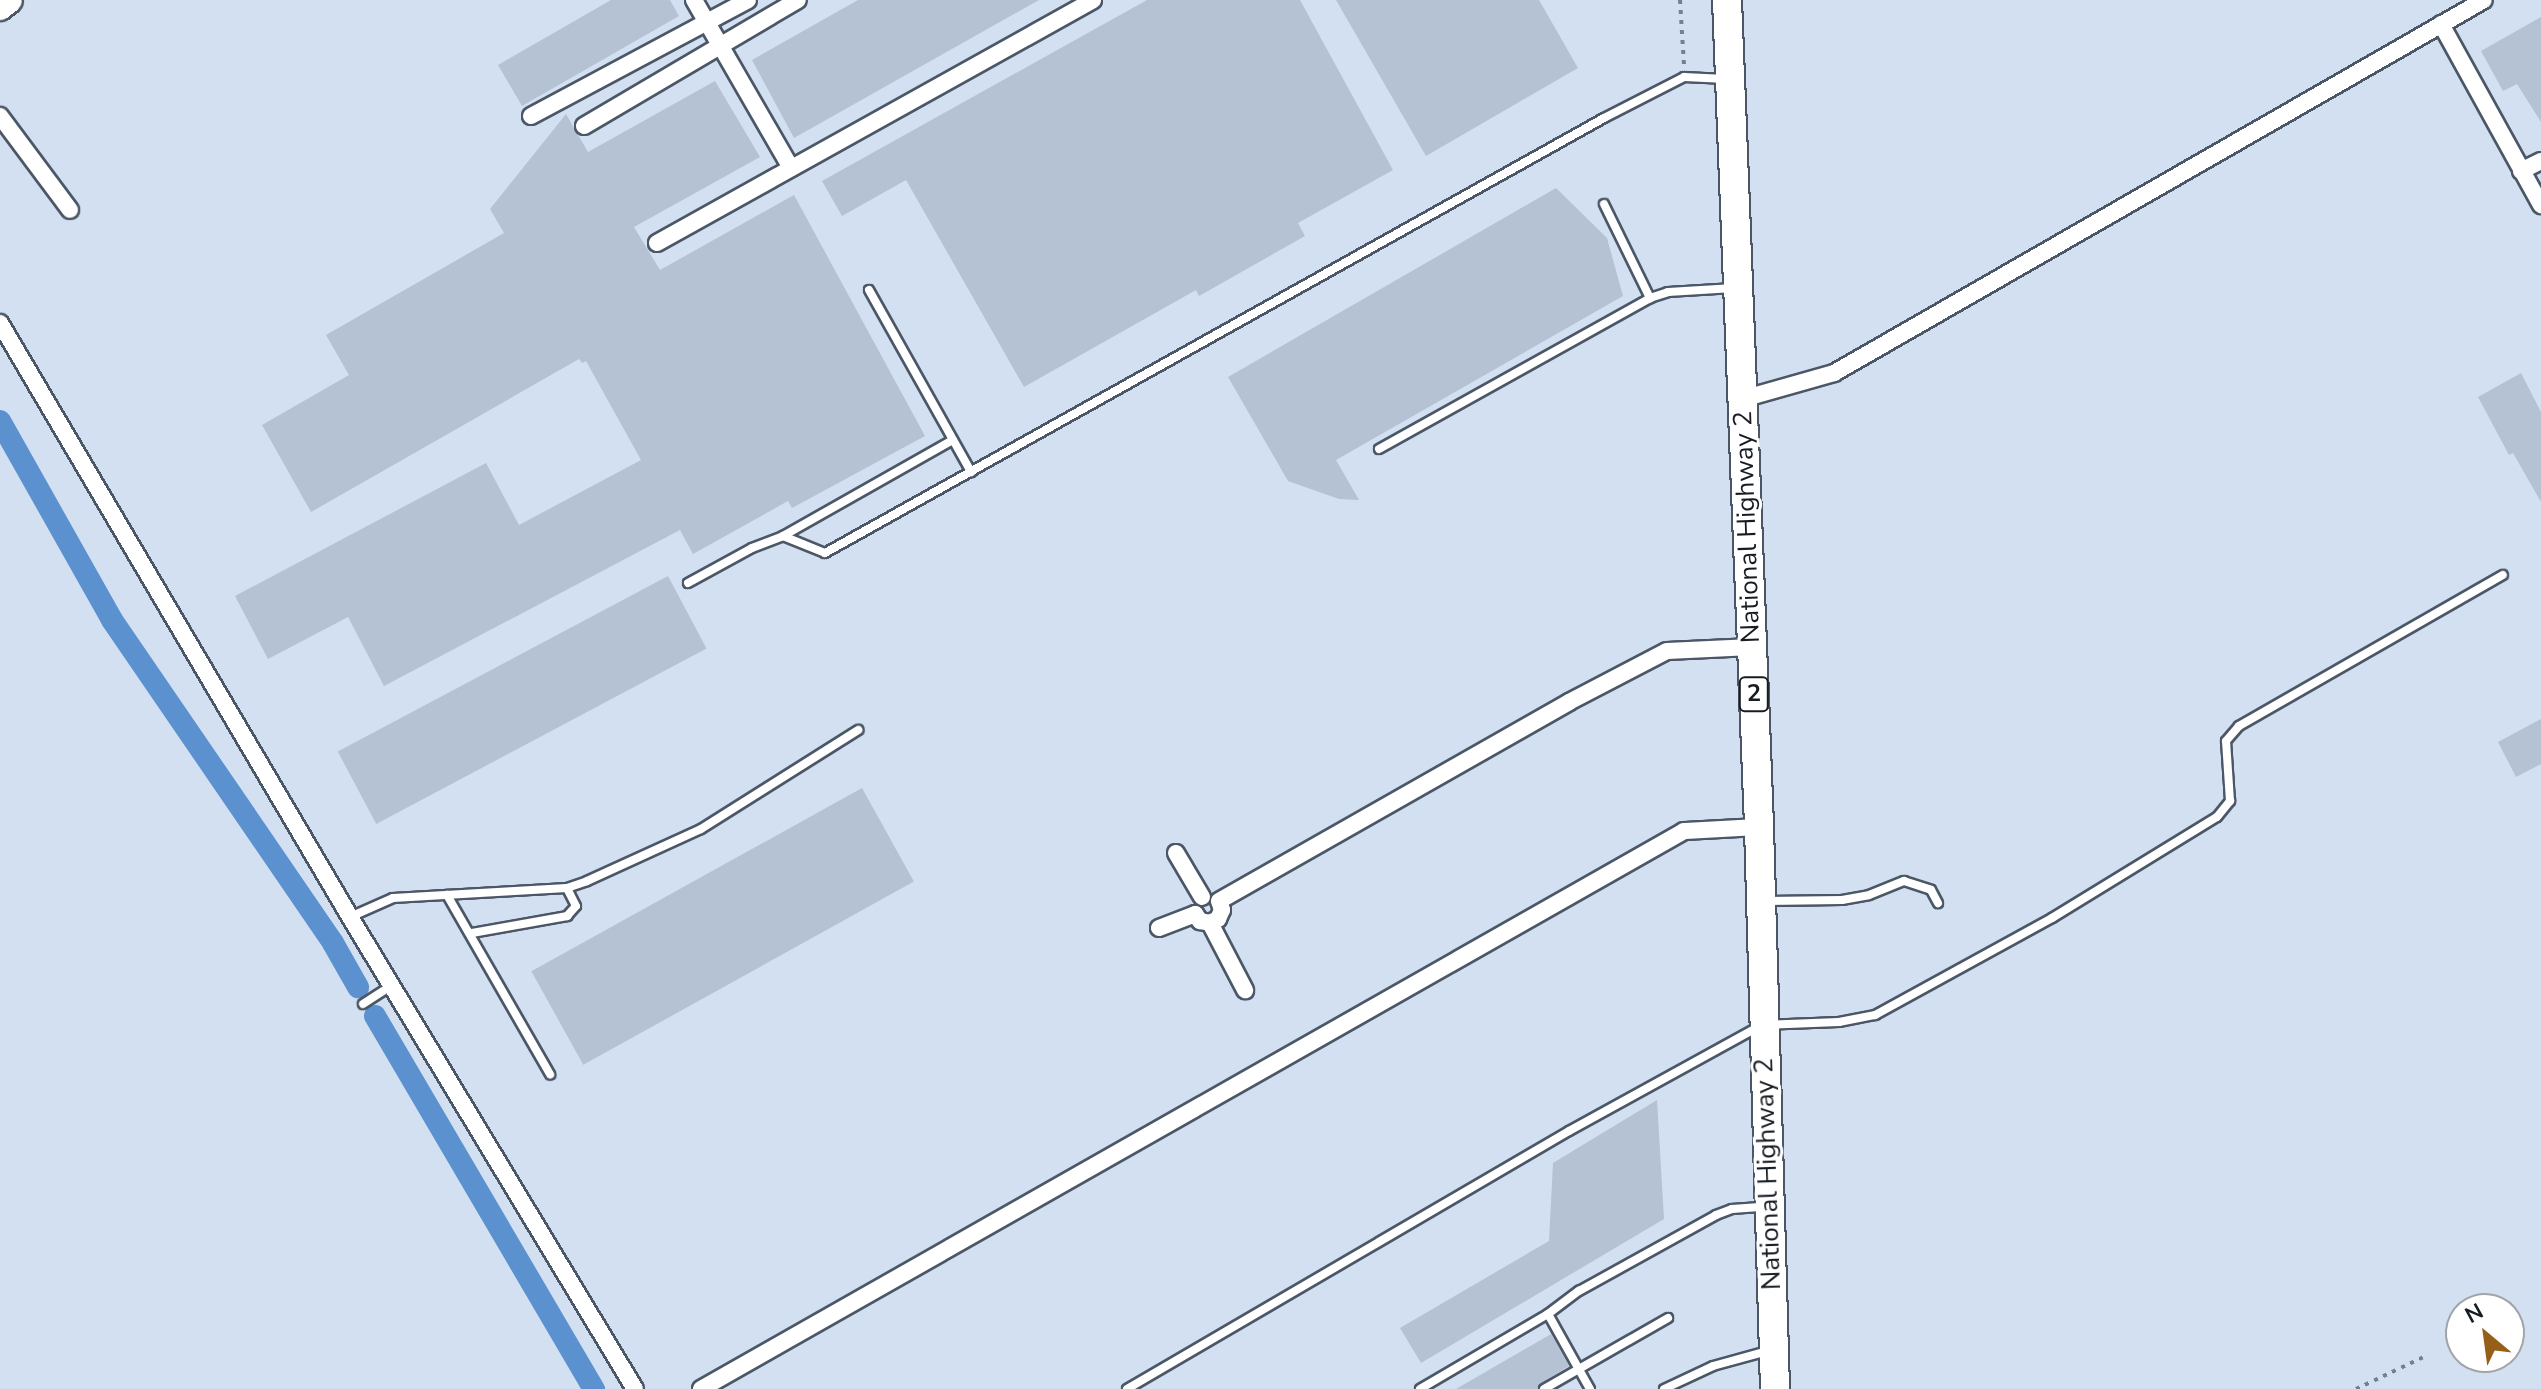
<!DOCTYPE html>
<html>
<head>
<meta charset="utf-8">
<style>
	body { margin:0 }
	#map { position:relative; width:2541px; height:1389px; overflow:hidden; background:#d2e0f2; font-family:"Nunito Sans",sans-serif }
	div>[style] { position:absolute }
	.canal>* { height:22px; margin:-11px; padding:0 11px; transform-origin:11px; border-radius:11px; background:#5c91d0 }
	.building>* { inset:0; background:#b4c2d3; transform-origin:0 0 }
	.path>* { height:4px; margin-top:-2px; transform-origin:0; background:repeating-linear-gradient(90deg,#76808c 0 4px,transparent 0 10px) }
	.roads { filter:drop-shadow(2px 0 #4b5766) drop-shadow(-2px 0 #4b5766) drop-shadow(0 2px #4b5766) drop-shadow(0 -2px #4b5766) }
	.service>* { height:8px; margin:-4px; padding:0 4px; transform-origin:4px; border-radius:4px; background:#fff }
	.minor>* { height:16px; margin:-8px; padding:0 8px; transform-origin:8px; border-radius:8px; background:#fff }
	.primary>* { height:26px; margin:-13px; padding:0 13px; transform-origin:13px; border-radius:13px; background:#fff }
	.trunk>* { height:28px; margin:-14px; padding:0 14px; transform-origin:14px; border-radius:14px; background:#fff }
	span { translate:-50% -50%; white-space:nowrap; text-align:center; line-height:1.15; -webkit-text-stroke:6px #fff; paint-order:stroke }
	.shield-label span { padding:2px 6px; background:#fff; border:2px solid; border-radius:6px; -webkit-text-stroke-width:0 }
	.shield-label { font-size:24px; color:#171c22; font-weight:700 }
	.street-label { font-size:26px; color:#171c22 }
	.north { position:absolute; left:2445px; top:1293px; width:80px; height:80px; box-sizing:border-box; background:#fff; border:2px solid #a2a4a7; border-radius:50%; rotate:331deg; font-size:22px; font-weight:700; line-height:32px; text-align:center; color:#171c22 }
	.north::after { content:''; display:block; margin:auto; width:28px; height:36px; background:#955f17; clip-path:polygon(50% 0,100% 100%,50% 72%,0 100%) }
</style>
</head>
<body>
<div id="map">
	<div class="canal">
		<i style="left:0;top:421px;width:228px;rotate:60.6deg"></i>
		<i style="left:112px;top:620px;width:391px;rotate:55.6deg"></i>
		<i style="left:333px;top:943px;width:51px;rotate:60.4deg"></i>
		<i style="left:375px;top:1016px;width:433px;rotate:59.6deg"></i>
	</div>
	<div class="building">
		<i style="clip-path:polygon(611px 0,670px 0,679px 16px,522px 106px,498px 65px)"></i>
		<i style="clip-path:polygon(858px 0,1039px 0,794px 138px,752px 60px)"></i>
		<i style="clip-path:polygon(1147px 0,1300px 0,1393px 170px,1298px 223px,1305px 236px,1199px 296px,1196px 290px,1024px 387px,906px 180px,842px 216px,822px 181px)"></i>
		<i style="clip-path:polygon(1336px 0,1539px 0,1578px 68px,1426px 156px)"></i>
		<i style="clip-path:polygon(2541px 17px,2541px 122px,2517px 84px,2503px 91px,2481px 51px)"></i>
		<i style="clip-path:polygon(715px 81px,760px 157px,634px 227px,660px 270px,794px 195px,925px 436px,792px 508px,788px 501px,693px 554px,680px 530px,384px 686px,348px 617px,268px 659px,235px 596px,486px 463px,519px 525px,641px 460px,586px 361px,582px 363px,579px 359px,311px 512px,262px 425px,349px 375px,326px 335px,504px 233px,490px 209px,566px 114px,588px 152px)"></i>
		<i style="clip-path:polygon(1556px 188px,1607px 238px,1623px 296px,1336px 460px,1359px 500px,1339px 499px,1288px 481px,1228px 377px)"></i>
		<i style="clip-path:polygon(2521px 373px,2541px 412px,2541px 502px,2513px 453px,2509px 455px,2478px 397px)"></i>
		<i style="left:668px;top:576px;width:82px;height:374px;rotate:62deg"></i>
		<i style="clip-path:polygon(2541px 719px,2541px 764px,2516px 777px,2498px 742px)"></i>
		<i style="left:862px;top:788px;width:107px;height:378px;rotate:61deg"></i>
		<i style="clip-path:polygon(1657px 1100px,1664px 1219px,1421px 1363px,1400px 1328px,1549px 1241px,1553px 1163px)"></i>
		<i style="clip-path:polygon(1551px 1334px,1569px 1366px,1541px 1383px,1537px 1389px,1456px 1389px)"></i>
	</div>
	<div class="path">
		<i style="left:1680px;top:0;width:65px;rotate:86.5deg"></i>
		<i style="left:2356px;top:1389px;width:80px;rotate:-25.3deg"></i>
	</div>
	<div class="roads">
		<div class="service">
			<i style="left:1604px;top:204px;width:105px;rotate:63.9deg"></i>
			<i style="left:869px;top:290px;width:209px;rotate:60.7deg"></i>
			<i style="left:1379px;top:449px;width:310px;rotate:-29.1deg"></i>
			<i style="left:1650px;top:298px;width:19px;rotate:-18deg"></i>
			<i style="left:1668px;top:292px;width:66px;rotate:-3.5deg"></i>
			<i style="left:783px;top:536px;width:195px;rotate:-29.5deg"></i>
			<i style="left:688px;top:583px;width:73px;rotate:-28.7deg"></i>
			<i style="left:752px;top:548px;width:33px;rotate:-21deg"></i>
			<i style="left:783px;top:536px;width:45px;rotate:22deg"></i>
			<i style="left:825px;top:553px;width:892px;rotate:-29.18deg"></i>
			<i style="left:1604px;top:118px;width:90px;rotate:-27.1deg"></i>
			<i style="left:1684px;top:77px;width:42px;rotate:2.7deg"></i>
			<i style="left:447px;top:895px;width:207px;rotate:60.1deg"></i>
			<i style="left:1766px;top:901px;width:76px;rotate:-0.8deg"></i>
			<i style="left:1842px;top:900px;width:27px;rotate:-10deg"></i>
			<i style="left:1869px;top:895px;width:38px;rotate:-22deg"></i>
			<i style="left:1904px;top:881px;width:28px;rotate:18deg"></i>
			<i style="left:1931px;top:890px;width:15px;rotate:62deg"></i>
			<i style="left:350px;top:917px;width:47px;rotate:-23.8deg"></i>
			<i style="left:393px;top:898px;width:174px;rotate:-3.3deg"></i>
			<i style="left:567px;top:888px;width:21px;rotate:-19deg"></i>
			<i style="left:587px;top:881px;width:125px;rotate:-24.5deg"></i>
			<i style="left:701px;top:829px;width:186px;rotate:-32.2deg"></i>
			<i style="left:472px;top:933px;width:97px;rotate:-10.1deg"></i>
			<i style="left:567px;top:916px;width:13px;rotate:-48deg"></i>
			<i style="left:576px;top:906px;width:20px;rotate:-117deg"></i>
			<i style="left:363px;top:1004px;width:33px;rotate:-33deg"></i>
			<i style="left:1548px;top:1314px;width:39px;rotate:-37deg"></i>
			<i style="left:1579px;top:1291px;width:157px;rotate:-29deg"></i>
			<i style="left:1716px;top:1215px;width:17px;rotate:-21deg"></i>
			<i style="left:1732px;top:1209px;width:31px;rotate:-4deg"></i>
			<i style="left:1127px;top:1389px;width:512px;rotate:-30.27deg"></i>
			<i style="left:1569px;top:1131px;width:220px;rotate:-28.8deg"></i>
			<i style="left:1762px;top:1025px;width:77px;rotate:-2.2deg"></i>
			<i style="left:1839px;top:1022px;width:37px;rotate:-11deg"></i>
			<i style="left:1875px;top:1015px;width:202px;rotate:-28.7deg"></i>
			<i style="left:2052px;top:918px;width:193px;rotate:-31.5deg"></i>
			<i style="left:2217px;top:817px;width:21px;rotate:-51deg"></i>
			<i style="left:2230px;top:801px;width:60px;rotate:-93.8deg"></i>
			<i style="left:2226px;top:741px;width:20px;rotate:-49deg"></i>
			<i style="left:2239px;top:726px;width:304px;rotate:-29.8deg"></i>
			<i style="left:1420px;top:1389px;width:148px;rotate:-30.4deg"></i>
			<i style="left:1548px;top:1314px;width:86px;rotate:60.8deg"></i>
			<i style="left:1544px;top:1389px;width:143px;rotate:-29.8deg"></i>
			<i style="left:1664px;top:1389px;width:54px;rotate:-25.1deg"></i>
			<i style="left:1713px;top:1366px;width:57px;rotate:-15.3deg"></i>
		</div>
		<div class="minor">
			<i style="left:694px;top:0;width:194px;rotate:60deg"></i>
			<i style="left:2441px;top:24px;width:207px;rotate:61.1deg"></i>
			<i style="left:0;top:116px;width:117px;rotate:53.3deg"></i>
			<i style="left:531px;top:116px;width:246px;rotate:-28.1deg"></i>
			<i style="left:584px;top:126px;width:248px;rotate:-30.5deg"></i>
			<i style="left:2521px;top:171px;width:22px;rotate:-27deg"></i>
			<i style="left:657px;top:243px;width:499px;rotate:-29.1deg"></i>
			<i style="left:0;top:323px;width:689px;rotate:59.49deg"></i>
			<i style="left:350px;top:917px;width:551px;rotate:58.88deg"></i>
			<i style="left:1742px;top:399px;width:96px;rotate:-15.8deg"></i>
			<i style="left:1834px;top:373px;width:749px;rotate:-29.85deg"></i>
			<i style="left:1176px;top:853px;width:51px;rotate:59.4deg"></i>
			<i style="left:1219px;top:901px;width:403px;rotate:-29.6deg"></i>
			<i style="left:1569px;top:702px;width:110px;rotate:-27.5deg"></i>
			<i style="left:1667px;top:651px;width:85px;rotate:-2.7deg"></i>
			<i style="left:1195px;top:914px;width:9px;rotate:54deg"></i>
			<i style="left:1200px;top:921px;width:10px;rotate:11deg"></i>
			<i style="left:1210px;top:923px;width:9px;rotate:-27deg"></i>
			<i style="left:1218px;top:919px;width:10px;rotate:-66deg"></i>
			<i style="left:1222px;top:910px;width:9px;rotate:-108deg"></i>
			<i style="left:1210px;top:923px;width:76px;rotate:62.4deg"></i>
			<i style="left:1159px;top:928px;width:39px;rotate:-21deg"></i>
			<i style="left:701px;top:1389px;width:1130px;rotate:-29.58deg"></i>
			<i style="left:1684px;top:831px;width:75px;rotate:-3.1deg"></i>
		</div>
		<div class="primary">
			<i style="left:0;top:7px;width:11px;rotate:-38deg"></i>
		</div>
		<div class="trunk">
			<i style="left:1727px;top:0;width:828px;rotate:87.78deg"></i>
			<i style="left:1759px;top:827px;width:562px;rotate:88.37deg"></i>
		</div>
	</div>
	<div class="shield-label">
		<span style="left:1754px;top:694px">2</span>
	</div>
	<div class="street-label">
		<span style="left:1747px;top:527px;rotate:-92deg">National Highway 2</span>
		<span style="left:1768px;top:1174px;rotate:-92deg">National Highway 2</span>
	</div>
	<div class="north">N</div>
</div>
</body>
</html>
